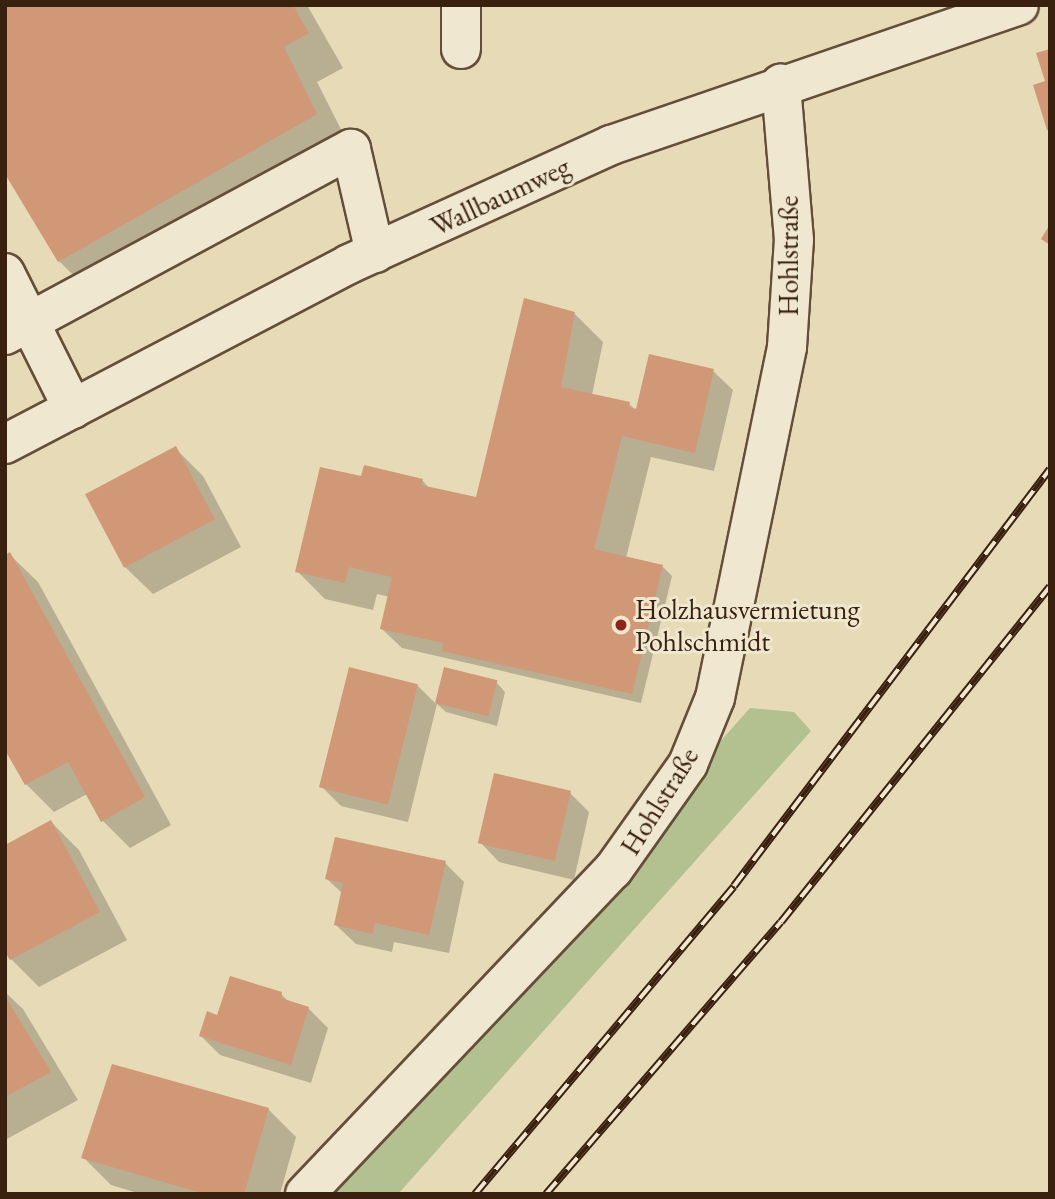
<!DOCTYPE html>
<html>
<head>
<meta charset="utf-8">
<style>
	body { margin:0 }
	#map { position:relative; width:1055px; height:1199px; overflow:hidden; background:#e7dab7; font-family:"EB Garamond",serif }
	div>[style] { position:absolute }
	.green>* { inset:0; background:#b3c090 }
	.shadow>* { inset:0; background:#0003 }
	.building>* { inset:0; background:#d09876; transform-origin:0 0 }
	.roads { filter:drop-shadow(2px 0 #654e39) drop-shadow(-2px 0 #654e39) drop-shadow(0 2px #654e39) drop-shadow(0 -2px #654e39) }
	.minor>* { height:38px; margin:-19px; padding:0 19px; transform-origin:19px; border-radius:19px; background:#efe7d0 }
	.rail>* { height:8px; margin-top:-4px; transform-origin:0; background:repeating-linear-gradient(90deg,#efe7d0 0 16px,#3a200f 0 32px); box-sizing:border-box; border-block:2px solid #3a200f }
	.dots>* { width:19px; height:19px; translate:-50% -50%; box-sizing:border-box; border:4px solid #efe7d0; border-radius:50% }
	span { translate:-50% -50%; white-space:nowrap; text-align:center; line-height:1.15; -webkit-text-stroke:6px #efe7d0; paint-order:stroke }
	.street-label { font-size:28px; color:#3a200f }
	.poi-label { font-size:28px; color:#3a200f }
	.left { translate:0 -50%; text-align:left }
	.frame { position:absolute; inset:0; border:7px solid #3a200f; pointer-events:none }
</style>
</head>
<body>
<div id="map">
	<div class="green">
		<i style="clip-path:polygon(750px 708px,794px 712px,811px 731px,398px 1194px,319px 1194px)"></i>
	</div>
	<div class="shadow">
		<i style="clip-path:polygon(5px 5px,307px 5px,343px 68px,317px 82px,351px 149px,94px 296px,59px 261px)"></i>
		<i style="clip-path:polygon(575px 314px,603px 342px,592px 395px,629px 404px,638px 412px,713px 371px,733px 390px,714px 471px,651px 457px,626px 558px,663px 567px,672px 576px,641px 703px,402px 648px,382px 629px,390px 597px,377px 594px,373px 610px,325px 599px,297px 571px,362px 479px,422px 480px,430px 489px,477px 499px)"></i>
		<i style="clip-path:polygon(175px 448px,203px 476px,241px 547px,153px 594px,125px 567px)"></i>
		<i style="clip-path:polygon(10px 555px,38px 582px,171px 825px,130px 848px,102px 820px,87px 794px,54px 812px,26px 784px)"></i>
		<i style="clip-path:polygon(445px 669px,496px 682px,505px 692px,497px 726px,446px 712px,437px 704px,408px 822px,341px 806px,322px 787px,417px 685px,436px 704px)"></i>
		<i style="clip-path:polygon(570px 793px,589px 812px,574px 880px,499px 862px,480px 842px)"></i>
		<i style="clip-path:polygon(51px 822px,79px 850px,127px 940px,39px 987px,11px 959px)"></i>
		<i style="clip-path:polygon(445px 863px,464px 882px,449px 953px,394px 942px,392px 952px,356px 944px,336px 925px,343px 894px,327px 879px)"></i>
		<i style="clip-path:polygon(5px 992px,23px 1009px,78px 1100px,5px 1140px)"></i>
		<i style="clip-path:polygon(281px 994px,290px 1003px,308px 1008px,328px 1028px,311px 1083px,220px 1055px,201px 1036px,219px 1017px)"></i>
		<i style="clip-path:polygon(268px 1109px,296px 1137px,280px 1194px,141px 1194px,111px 1185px,83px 1157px)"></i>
	</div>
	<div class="building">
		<i style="clip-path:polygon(5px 5px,293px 5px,309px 33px,284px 47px,317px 114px,58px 262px,5px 174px)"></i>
		<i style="clip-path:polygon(1050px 49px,1050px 130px,1047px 130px,1033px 85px,1045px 81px,1036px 53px)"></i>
		<i style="clip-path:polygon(1050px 224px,1050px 245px,1041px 239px)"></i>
		<i style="clip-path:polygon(524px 298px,575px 312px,561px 387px,630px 402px,629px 407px,636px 409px,649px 354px,714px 369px,695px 453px,622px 436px,594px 549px,663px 565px,632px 694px,442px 651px,443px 643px,380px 629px,392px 577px,349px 567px,345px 583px,295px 572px,320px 467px,361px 476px,364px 465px,423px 479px,421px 485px,476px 497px)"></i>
		<i style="left:176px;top:446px;width:83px;height:103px;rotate:62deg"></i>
		<i style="clip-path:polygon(10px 552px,145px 797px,101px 822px,68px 762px,25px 785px,5px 750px,5px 555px)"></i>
		<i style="left:349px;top:667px;width:71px;height:124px;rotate:14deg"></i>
		<i style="left:444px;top:667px;width:55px;height:37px;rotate:14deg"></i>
		<i style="left:494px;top:773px;width:79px;height:72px;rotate:13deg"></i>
		<i style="clip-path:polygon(51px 820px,100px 912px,10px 960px,5px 952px,5px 845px)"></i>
		<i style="clip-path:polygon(335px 837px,446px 861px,429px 935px,375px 923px,373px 934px,334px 925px,343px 883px,325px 879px)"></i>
		<i style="clip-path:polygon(230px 976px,282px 992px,281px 998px,309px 1007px,291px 1065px,199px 1036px,207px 1011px,217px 1015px)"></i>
		<i style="clip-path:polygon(5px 996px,51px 1072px,5px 1097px)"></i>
		<i style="clip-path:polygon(112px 1064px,269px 1108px,244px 1194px,205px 1194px,81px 1158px)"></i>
	</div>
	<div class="roads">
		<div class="minor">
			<i style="left:461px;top:49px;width:44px;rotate:-90deg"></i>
			<i style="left:5px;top:273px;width:152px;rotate:63.4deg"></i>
			<i style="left:5px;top:335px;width:393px;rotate:-28.3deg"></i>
			<i style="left:351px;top:149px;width:107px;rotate:77deg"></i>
			<i style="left:5px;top:444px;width:388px;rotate:-27.6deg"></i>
			<i style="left:349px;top:264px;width:288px;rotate:-24.4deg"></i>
			<i style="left:611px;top:145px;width:431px;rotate:-18.9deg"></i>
			<i style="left:305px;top:1194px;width:447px;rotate:-46.5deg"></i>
			<i style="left:613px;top:870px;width:130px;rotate:-54.7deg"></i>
			<i style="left:688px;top:764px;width:71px;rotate:-67.8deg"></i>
			<i style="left:715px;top:698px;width:358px;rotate:-78.4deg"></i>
			<i style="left:787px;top:347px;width:107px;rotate:-86.3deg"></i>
			<i style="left:794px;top:240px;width:157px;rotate:-94.8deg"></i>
		</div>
	</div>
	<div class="rail">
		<i style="left:475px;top:1194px;width:402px;rotate:-49.9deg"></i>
		<i style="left:734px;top:886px;width:523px;rotate:-52.85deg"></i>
		<i style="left:546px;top:1194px;width:359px;rotate:-49.2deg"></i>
		<i style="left:781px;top:922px;width:430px;rotate:-51.3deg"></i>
	</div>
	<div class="dots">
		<i style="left:621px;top:625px;background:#8f2418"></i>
	</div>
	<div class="street-label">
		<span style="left:500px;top:196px;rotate:-25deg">Wallbaumweg</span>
		<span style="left:788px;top:256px;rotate:-90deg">Hohlstraße</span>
		<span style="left:659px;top:801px;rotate:-58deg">Hohlstraße</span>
	</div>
	<div class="poi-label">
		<span class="left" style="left:635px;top:625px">Holzhausvermietung<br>Pohlschmidt</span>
	</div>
	<div class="frame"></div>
</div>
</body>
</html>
